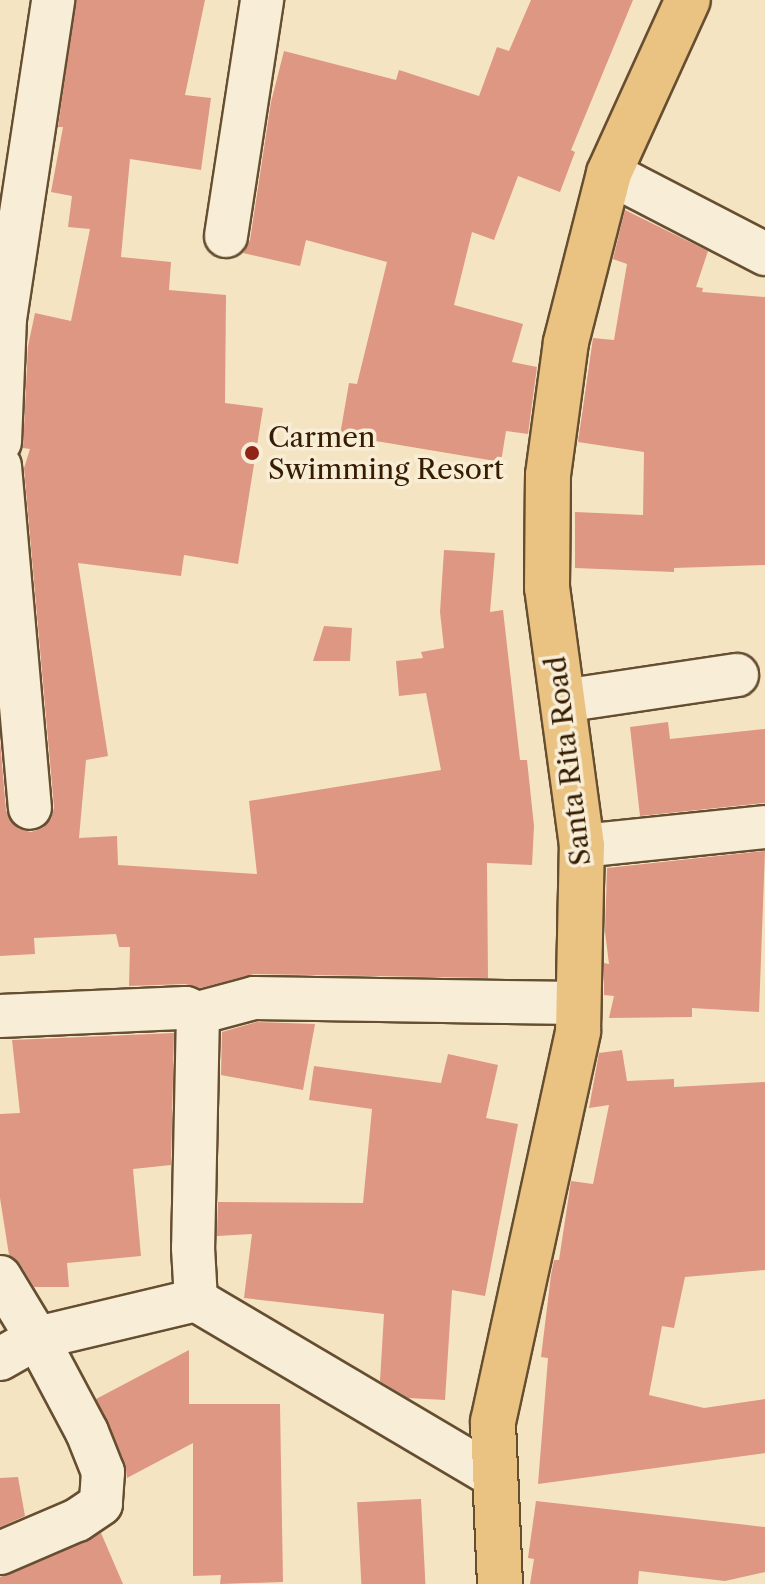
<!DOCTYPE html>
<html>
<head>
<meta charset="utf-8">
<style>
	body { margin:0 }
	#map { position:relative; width:765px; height:1584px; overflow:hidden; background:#f5e4c2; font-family:"Libre Caslon Text",serif }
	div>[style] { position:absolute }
	.building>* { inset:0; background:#de9783; transform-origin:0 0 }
	.roads { filter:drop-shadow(2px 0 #664e31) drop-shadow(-2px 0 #664e31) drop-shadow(0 2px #664e31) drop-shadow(0 -2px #664e31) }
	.minor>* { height:42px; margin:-21px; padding:0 21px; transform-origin:21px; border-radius:21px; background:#f8edd7 }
	.major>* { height:44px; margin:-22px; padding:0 22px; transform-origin:22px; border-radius:22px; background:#eac281 }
	.dots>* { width:22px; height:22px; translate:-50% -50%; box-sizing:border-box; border:4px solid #f8edd7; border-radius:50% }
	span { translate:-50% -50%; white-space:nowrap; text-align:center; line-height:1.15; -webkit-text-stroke:7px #f8edd7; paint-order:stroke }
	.poi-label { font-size:28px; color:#361c01 }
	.left { translate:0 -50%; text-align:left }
	.street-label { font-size:28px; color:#361c01 }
</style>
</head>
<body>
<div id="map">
	<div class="building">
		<i style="clip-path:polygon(76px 0,205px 0,185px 95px,211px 98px,201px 170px,130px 159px,121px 257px,171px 262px,169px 290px,226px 295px,225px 403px,263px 408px,238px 564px,184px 555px,181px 576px,78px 563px,108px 756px,86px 760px,79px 838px,117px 836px,118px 865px,257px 874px,249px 801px,441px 770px,426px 693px,399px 696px,396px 661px,423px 658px,421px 652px,444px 648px,440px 612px,444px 550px,495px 553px,490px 612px,503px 610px,520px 760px,527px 760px,534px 826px,532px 865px,487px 863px,488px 978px,254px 974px,200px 988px,185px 984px,129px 986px,130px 947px,119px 947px,116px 934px,34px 938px,35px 954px,0 956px,0 741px,6px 810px,11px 822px,19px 829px,31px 832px,43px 828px,51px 819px,54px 807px,24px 468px,30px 449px,23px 448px,28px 346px,35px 313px,71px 321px,90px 229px,68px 227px,72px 196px,51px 192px,63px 127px,58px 127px)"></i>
		<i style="clip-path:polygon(531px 0,633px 0,571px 150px,575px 152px,560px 192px,518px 176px,494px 240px,472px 232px,454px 305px,523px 324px,512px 362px,537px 367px,528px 434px,506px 431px,501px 462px,340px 435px,349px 383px,357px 384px,387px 262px,306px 240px,300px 266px,243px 253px,250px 240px,271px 102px,284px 51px,396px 80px,399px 70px,479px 96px,497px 47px,509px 51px)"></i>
		<i style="clip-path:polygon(625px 210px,708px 251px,696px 287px,703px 288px,702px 292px,765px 297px,765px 565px,674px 568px,674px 572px,575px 568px,575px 512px,643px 515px,644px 452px,578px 442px,593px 338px,614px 340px,627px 264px,613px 259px)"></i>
		<i style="clip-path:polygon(324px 626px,352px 628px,350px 661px,313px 661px)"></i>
		<i style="clip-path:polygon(668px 722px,670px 739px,765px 729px,765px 803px,640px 816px,630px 727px)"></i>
		<i style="clip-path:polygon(765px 851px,759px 1012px,692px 1008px,692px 1017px,609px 1018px,614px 996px,604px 995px,604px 963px,609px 964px,605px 932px,607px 868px)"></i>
		<i style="clip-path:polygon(257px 1022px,315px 1024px,303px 1090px,221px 1075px,222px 1032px)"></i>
		<i style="clip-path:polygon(174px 1033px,171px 1165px,133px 1169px,141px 1256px,67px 1263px,69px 1287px,34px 1287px,20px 1264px,9px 1255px,0 1198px,0 1114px,20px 1113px,12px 1040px)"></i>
		<i style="clip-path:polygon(622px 1050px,627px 1081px,674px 1079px,674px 1087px,765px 1082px,765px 1270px,685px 1277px,674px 1328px,662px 1326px,649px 1395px,704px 1408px,765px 1399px,765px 1453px,538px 1484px,548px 1358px,541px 1357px,551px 1275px,554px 1260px,559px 1260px,571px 1181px,593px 1184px,609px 1105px,589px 1108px,599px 1053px)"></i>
		<i style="clip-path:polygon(448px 1054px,498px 1065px,486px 1118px,518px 1124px,485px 1296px,452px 1290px,445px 1400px,408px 1398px,380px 1381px,384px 1314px,244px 1298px,252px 1234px,217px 1236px,218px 1202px,363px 1203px,372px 1109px,309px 1100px,314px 1066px,441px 1083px)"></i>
		<i style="clip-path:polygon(189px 1350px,189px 1404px,280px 1404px,283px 1582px,220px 1584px,221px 1575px,193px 1576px,193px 1443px,127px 1478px,125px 1463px,96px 1399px)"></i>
		<i style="clip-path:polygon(18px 1477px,25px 1516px,0 1527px,0 1478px)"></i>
		<i style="left:421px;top:1499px;width:85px;height:64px;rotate:87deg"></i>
		<i style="clip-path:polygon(536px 1501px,765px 1527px,765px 1572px,725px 1581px,639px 1571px,638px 1584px,530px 1584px,534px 1559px,528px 1558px)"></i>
		<i style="clip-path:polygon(101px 1533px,123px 1584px,0 1584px,0 1577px)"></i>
	</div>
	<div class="roads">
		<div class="minor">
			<i style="left:609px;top:173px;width:176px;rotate:27.4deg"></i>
			<i style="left:226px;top:236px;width:239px;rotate:-81.3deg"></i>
			<i style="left:0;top:442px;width:123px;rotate:-87.7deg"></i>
			<i style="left:5px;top:319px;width:323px;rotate:-81.4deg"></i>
			<i style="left:0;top:466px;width:343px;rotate:85deg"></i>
			<i style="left:563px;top:701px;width:176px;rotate:-8.5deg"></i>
			<i style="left:582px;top:846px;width:184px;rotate:-5.9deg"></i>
			<i style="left:198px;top:1013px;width:58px;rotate:-15deg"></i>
			<i style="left:254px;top:998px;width:324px;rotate:0.9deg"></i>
			<i style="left:0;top:1016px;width:186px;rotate:-2.5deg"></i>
			<i style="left:186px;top:1008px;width:13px;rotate:23deg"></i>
			<i style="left:198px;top:1013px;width:235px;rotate:91.2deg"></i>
			<i style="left:193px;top:1248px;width:52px;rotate:86.7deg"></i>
			<i style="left:0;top:1277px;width:71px;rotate:58.8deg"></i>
			<i style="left:37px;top:1338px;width:106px;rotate:62deg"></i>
			<i style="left:87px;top:1432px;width:43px;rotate:68.2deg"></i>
			<i style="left:103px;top:1472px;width:32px;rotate:94deg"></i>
			<i style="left:101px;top:1504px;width:29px;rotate:146deg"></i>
			<i style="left:77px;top:1520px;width:84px;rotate:156.8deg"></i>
			<i style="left:0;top:1359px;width:43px;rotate:-29.6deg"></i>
			<i style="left:37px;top:1338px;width:163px;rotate:-13.4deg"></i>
			<i style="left:196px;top:1300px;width:346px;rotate:30.6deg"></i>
		</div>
		<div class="major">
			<i style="left:500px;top:1584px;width:162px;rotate:-92.5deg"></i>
			<i style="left:493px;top:1422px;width:400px;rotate:-77.7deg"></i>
			<i style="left:578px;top:1031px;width:185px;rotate:-88.8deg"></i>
			<i style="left:582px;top:846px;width:260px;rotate:-97.7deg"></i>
			<i style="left:547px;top:588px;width:113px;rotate:-89.5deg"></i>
			<i style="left:548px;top:475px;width:134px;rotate:-82.3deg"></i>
			<i style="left:566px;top:342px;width:174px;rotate:-75.7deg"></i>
			<i style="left:609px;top:173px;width:190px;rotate:-65.5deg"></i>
		</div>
	</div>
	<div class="dots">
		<i style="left:252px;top:453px;background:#8f2418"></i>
	</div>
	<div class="poi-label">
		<span class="left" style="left:268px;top:453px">Carmen<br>Swimming Resort</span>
	</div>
	<div class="street-label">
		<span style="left:568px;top:761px;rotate:-97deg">Santa Rita Road</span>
	</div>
</div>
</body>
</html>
